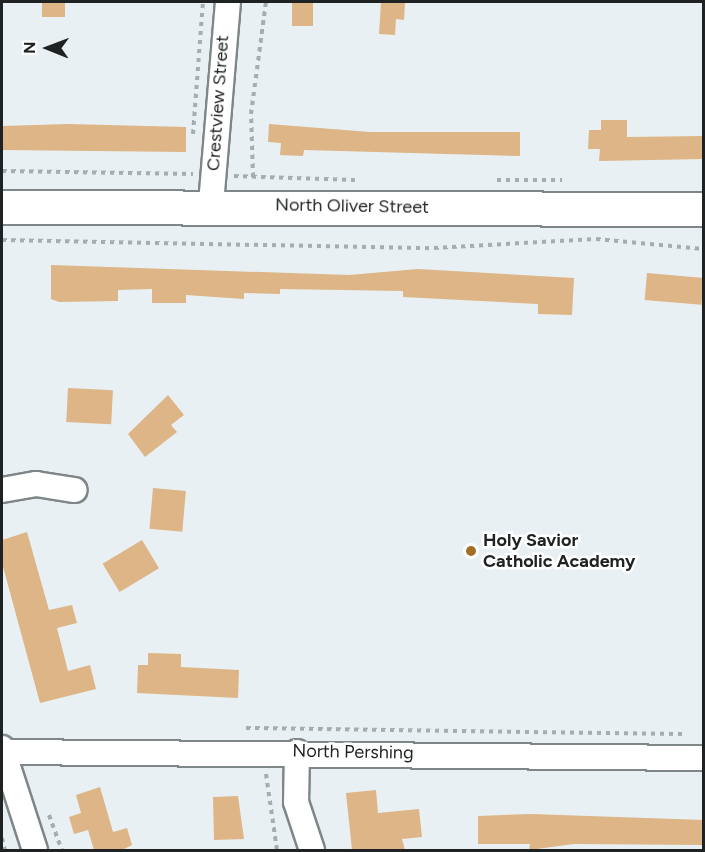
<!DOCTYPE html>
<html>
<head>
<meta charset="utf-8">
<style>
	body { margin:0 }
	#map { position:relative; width:705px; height:852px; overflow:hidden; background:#e8f0f3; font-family:Figtree,sans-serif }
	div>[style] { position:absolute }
	.building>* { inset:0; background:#ddb586; transform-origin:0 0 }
	.path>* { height:4px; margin-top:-2px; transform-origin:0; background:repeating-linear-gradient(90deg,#a6adaf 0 4.5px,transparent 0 9px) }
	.roads { filter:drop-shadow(2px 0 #7f8688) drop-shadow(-2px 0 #7f8688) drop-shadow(0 2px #7f8688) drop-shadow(0 -2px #7f8688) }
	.minor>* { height:24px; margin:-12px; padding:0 12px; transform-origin:12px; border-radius:12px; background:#fff }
	.secondary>* { height:33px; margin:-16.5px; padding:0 16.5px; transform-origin:16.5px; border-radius:16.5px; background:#fff }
	.dots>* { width:16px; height:16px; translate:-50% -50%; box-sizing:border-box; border:3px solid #fff; border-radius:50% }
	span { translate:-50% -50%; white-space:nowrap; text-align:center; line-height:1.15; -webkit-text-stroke:5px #fff; paint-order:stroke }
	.street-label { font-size:18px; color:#1f2222 }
	.poi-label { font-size:18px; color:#1f2222; font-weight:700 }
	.left { translate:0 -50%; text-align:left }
	.frame { position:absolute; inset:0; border:3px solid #1f2222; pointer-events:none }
	.north { position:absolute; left:18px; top:18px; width:60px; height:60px; -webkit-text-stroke:4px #fff; paint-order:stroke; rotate:271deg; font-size:16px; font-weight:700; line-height:24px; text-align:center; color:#1f2222 }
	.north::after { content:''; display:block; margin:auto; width:21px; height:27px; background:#1f2222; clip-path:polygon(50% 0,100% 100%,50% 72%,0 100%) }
</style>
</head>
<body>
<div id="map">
	<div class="building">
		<i style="left:42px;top:2px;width:23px;height:15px"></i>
		<i style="left:292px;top:2px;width:21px;height:24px"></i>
		<i style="clip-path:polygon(381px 2px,405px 2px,404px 20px,396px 19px,395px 35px,379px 34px)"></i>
		<i style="clip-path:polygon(601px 120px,627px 120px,627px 137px,704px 136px,704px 159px,599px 161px,600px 149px,588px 149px,589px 130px,601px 130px)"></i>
		<i style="clip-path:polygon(68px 124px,186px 127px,186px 152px,2px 150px,2px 126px)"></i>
		<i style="clip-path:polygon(269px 124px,370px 132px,520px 132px,520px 156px,304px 150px,303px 156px,280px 155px,281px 143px,268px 142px)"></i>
		<i style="clip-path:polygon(51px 265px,349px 275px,418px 269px,574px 278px,572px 315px,538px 314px,538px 304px,403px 297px,403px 291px,280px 289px,280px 294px,244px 293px,244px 299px,186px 295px,186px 303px,152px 303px,152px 289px,118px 290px,118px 301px,59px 302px,51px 299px)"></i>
		<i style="left:647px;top:273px;width:57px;height:27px;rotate:5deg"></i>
		<i style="left:68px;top:388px;width:45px;height:34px;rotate:3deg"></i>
		<i style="clip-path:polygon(168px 395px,184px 415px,171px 425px,177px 432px,145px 457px,128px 434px)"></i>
		<i style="left:153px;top:488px;width:33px;height:41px;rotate:5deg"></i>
		<i style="clip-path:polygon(27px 532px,49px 610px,72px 605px,77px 623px,57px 628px,68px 671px,90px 665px,96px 689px,40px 703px,2px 563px,2px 540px)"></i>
		<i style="left:142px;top:540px;width:33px;height:46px;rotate:59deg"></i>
		<i style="clip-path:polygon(148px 653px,181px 654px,181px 667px,239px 670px,238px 698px,137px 693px,138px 665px,148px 665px)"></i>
		<i style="clip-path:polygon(100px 787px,113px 832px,127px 828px,132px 845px,122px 850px,94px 850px,88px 830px,74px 834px,69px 817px,81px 813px,76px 795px)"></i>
		<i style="clip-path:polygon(376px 790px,378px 813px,419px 809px,422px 837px,402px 839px,405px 850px,352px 850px,346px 793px)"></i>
		<i style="clip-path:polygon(238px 796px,244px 839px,214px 840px,213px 797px)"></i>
		<i style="clip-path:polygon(531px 814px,704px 820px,704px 845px,574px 844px,529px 850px,530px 844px,478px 844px,478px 816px)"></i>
	</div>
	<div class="path">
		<i style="left:193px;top:134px;width:132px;rotate:-85.7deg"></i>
		<i style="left:2px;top:171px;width:191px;rotate:0.9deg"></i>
		<i style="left:234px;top:176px;width:121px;rotate:1.9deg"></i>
		<i style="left:253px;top:177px;width:63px;rotate:-91.8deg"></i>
		<i style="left:251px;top:114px;width:113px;rotate:-82.4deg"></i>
		<i style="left:497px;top:180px;width:65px"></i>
		<i style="left:2px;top:240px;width:432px;rotate:1.1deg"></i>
		<i style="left:434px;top:248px;width:162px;rotate:-3.2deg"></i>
		<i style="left:596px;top:239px;width:108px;rotate:5.3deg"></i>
		<i style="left:246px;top:728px;width:436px;rotate:0.8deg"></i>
		<i style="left:266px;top:774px;width:77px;rotate:81.8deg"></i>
		<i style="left:49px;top:815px;width:37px;rotate:70deg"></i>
		<i style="left:2px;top:838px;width:12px;rotate:76deg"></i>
	</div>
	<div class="roads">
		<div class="minor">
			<i style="left:211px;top:204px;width:203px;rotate:-85.2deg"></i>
			<i style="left:2px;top:490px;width:35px;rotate:-10deg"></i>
			<i style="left:36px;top:484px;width:39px;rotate:9deg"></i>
			<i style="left:2px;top:748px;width:107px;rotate:72.1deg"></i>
			<i style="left:3px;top:752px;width:701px;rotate:0.49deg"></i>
			<i style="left:297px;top:752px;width:50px;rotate:91.1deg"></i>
			<i style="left:296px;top:802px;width:51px;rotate:71.6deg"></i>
		</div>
		<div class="secondary">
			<i style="left:2px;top:207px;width:702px;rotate:0.16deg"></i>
		</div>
	</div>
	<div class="dots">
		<i style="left:471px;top:551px;background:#a36f27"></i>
	</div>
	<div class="street-label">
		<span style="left:218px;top:103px;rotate:-86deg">Crestview Street</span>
		<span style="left:352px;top:206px;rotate:1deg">North Oliver Street</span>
		<span style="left:353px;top:752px;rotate:1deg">North Pershing</span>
	</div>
	<div class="poi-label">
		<span class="left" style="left:483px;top:551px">Holy Savior<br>Catholic Academy</span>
	</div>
	<div class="frame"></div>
	<div class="north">N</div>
</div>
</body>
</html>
